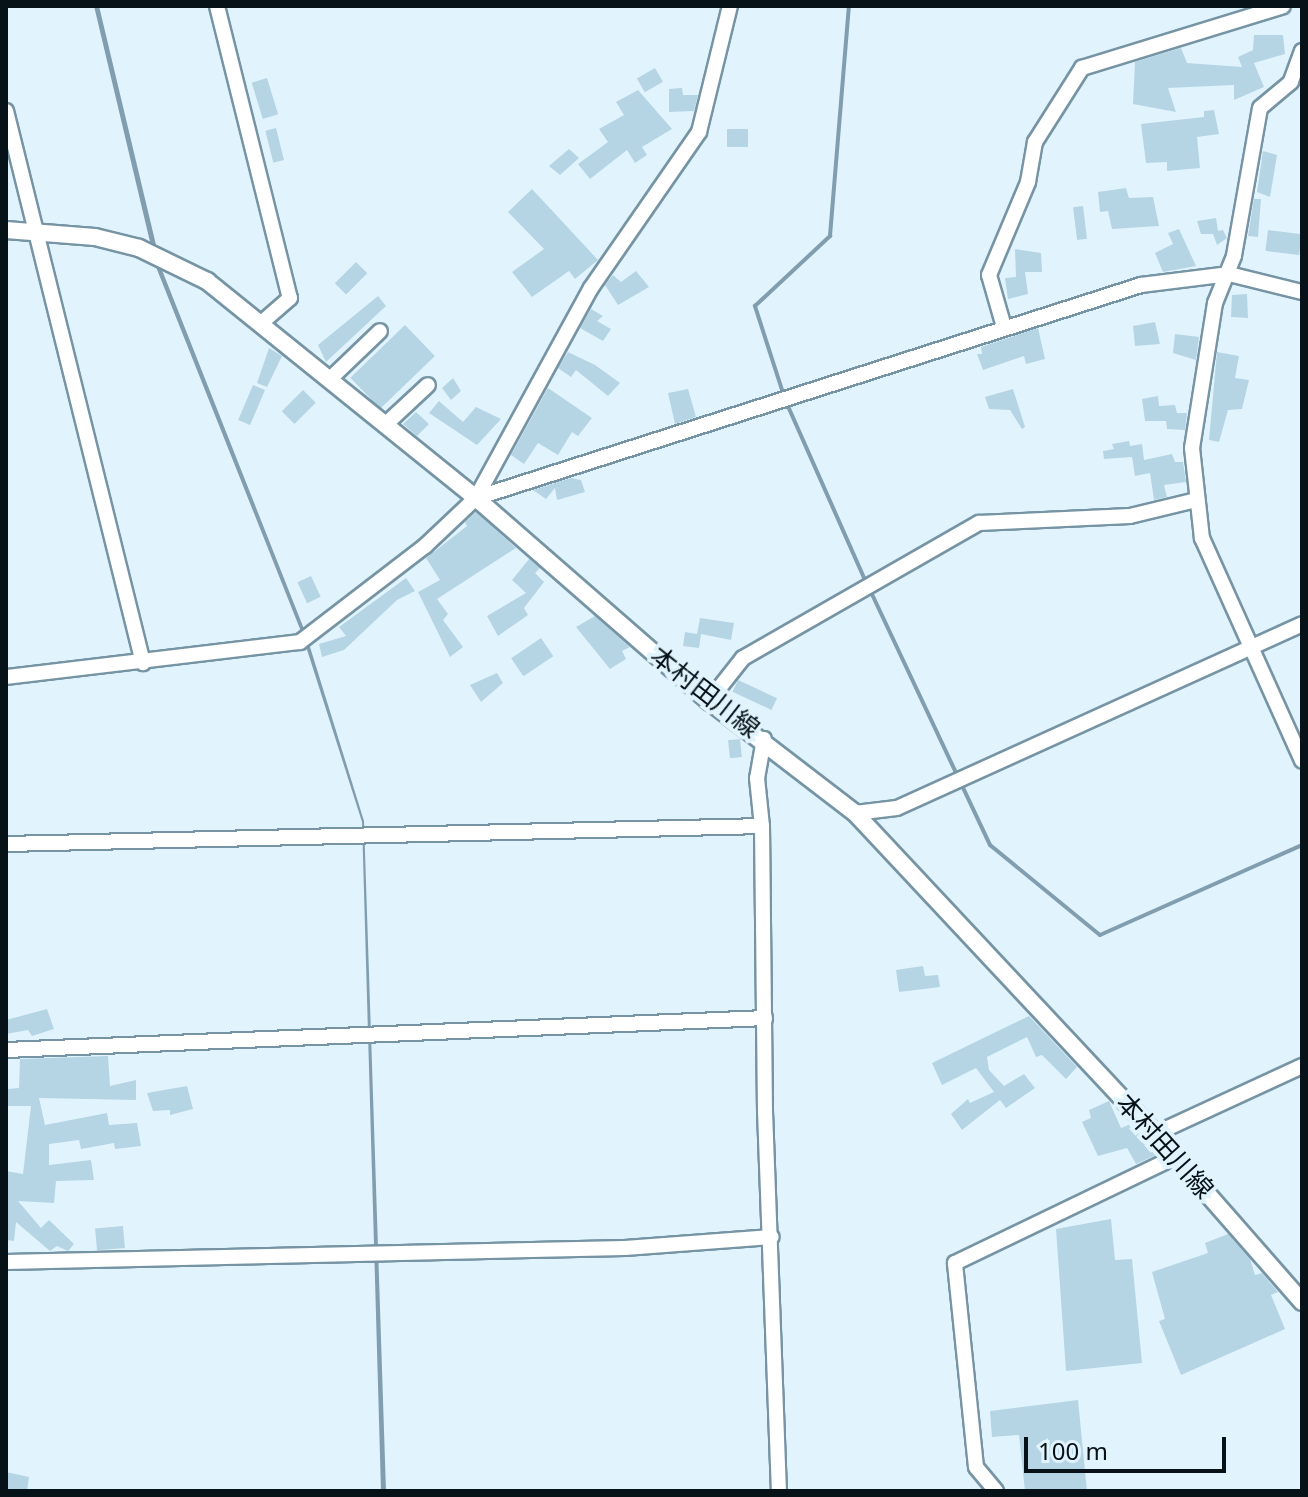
<!DOCTYPE html>
<html>
<head>
<meta charset="utf-8">
<style>
	body { margin:0 }
	#map { position:relative; width:1308px; height:1497px; overflow:hidden; background:#e1f4fe; font-family:"Noto Sans","Noto Sans JP",sans-serif }
	div>[style] { position:absolute }
	.water>* { inset:0; background:#809eaf }
	.stream>* { height:4px; margin:-2px; padding:0 2px; transform-origin:2px; border-radius:2px; background:#809eaf }
	.building>* { inset:0; background:#b5d5e5; transform-origin:0 0 }
	.roads { filter:drop-shadow(2px 0 #7694a4) drop-shadow(-2px 0 #7694a4) drop-shadow(0 2px #7694a4) drop-shadow(0 -2px #7694a4) }
	.minor>* { height:14px; margin:-7px; padding:0 7px; transform-origin:7px; border-radius:7px; background:#fff }
	.major>* { height:16px; margin:-8px; padding:0 8px; transform-origin:8px; border-radius:8px; background:#fff }
	span { translate:-50% -50%; white-space:nowrap; text-align:center; line-height:1.15; -webkit-text-stroke:8px #e1f4fe; paint-order:stroke }
	.street-label { font-size:26px; color:#061217 }
	.frame { position:absolute; inset:0; border:8px solid #061217; pointer-events:none }
	.scale { position:absolute; left:1024px; top:1437px; width:202px; height:36px; box-sizing:border-box; border:4px solid #061217; border-top:0; padding-left:10px; font-size:24px; line-height:28px; white-space:nowrap; color:#061217; -webkit-text-stroke:6px #e1f4fe; paint-order:stroke }
</style>
</head>
<body>
<div id="map">
	<div class="water">
		<i style="clip-path:polygon(94px 6px,99px 6px,162px 270px,306px 634px,364px 821px,386px 1491px,381px 1491px,362px 822px,302px 634px,156px 267px)"></i>
	</div>
	<div class="stream">
		<i style="left:784px;top:396px;width:95px;rotate:-107.9deg"></i>
		<i style="left:755px;top:306px;width:103px;rotate:-43deg"></i>
		<i style="left:830px;top:236px;width:231px;rotate:-85.3deg"></i>
		<i style="left:787px;top:404px;width:195px;rotate:66.1deg"></i>
		<i style="left:870px;top:590px;width:282px;rotate:64.8deg"></i>
		<i style="left:990px;top:845px;width:142px;rotate:39.3deg"></i>
		<i style="left:1100px;top:935px;width:221px;rotate:-24deg"></i>
	</div>
	<div class="building">
		<i style="clip-path:polygon(1254px 35px,1283px 35px,1285px 54px,1254px 63px,1264px 87px,1234px 100px,1234px 85px,1168px 88px,1176px 112px,1133px 104px,1135px 62px,1181px 48px,1187px 63px,1242px 67px,1238px 57px,1253px 50px)"></i>
		<i style="left:655px;top:68px;width:16px;height:21px;rotate:60deg"></i>
		<i style="left:267px;top:78px;width:38px;height:16px;rotate:73deg"></i>
		<i style="clip-path:polygon(682px 88px,683px 95px,698px 95px,694px 111px,669px 112px,669px 89px)"></i>
		<i style="clip-path:polygon(638px 90px,672px 129px,642px 147px,647px 155px,635px 163px,627px 150px,590px 179px,578px 164px,608px 142px,599px 129px,624px 115px,616px 102px)"></i>
		<i style="clip-path:polygon(1214px 110px,1219px 134px,1197px 137px,1200px 168px,1167px 171px,1167px 162px,1146px 163px,1141px 124px,1204px 117px,1204px 111px)"></i>
		<i style="left:276px;top:128px;width:33px;height:11px;rotate:76deg"></i>
		<i style="left:727px;top:129px;width:21px;height:18px"></i>
		<i style="clip-path:polygon(569px 149px,579px 158px,560px 175px,549px 166px)"></i>
		<i style="clip-path:polygon(1263px 151px,1277px 155px,1270px 197px,1257px 192px)"></i>
		<i style="clip-path:polygon(1126px 188px,1129px 198px,1153px 197px,1159px 226px,1112px 229px,1108px 211px,1100px 212px,1098px 192px)"></i>
		<i style="clip-path:polygon(532px 189px,598px 260px,575px 279px,569px 271px,532px 297px,512px 272px,544px 249px,508px 212px)"></i>
		<i style="clip-path:polygon(1254px 199px,1261px 199px,1258px 237px,1248px 236px)"></i>
		<i style="left:1083px;top:206px;width:33px;height:10px;rotate:83deg"></i>
		<i style="clip-path:polygon(1216px 218px,1218px 231px,1223px 230px,1227px 238px,1217px 245px,1213px 234px,1201px 234px,1197px 221px)"></i>
		<i style="clip-path:polygon(1179px 229px,1196px 266px,1163px 272px,1155px 253px,1173px 244px,1168px 233px)"></i>
		<i style="left:1268px;top:230px;width:34px;height:21px;rotate:7deg"></i>
		<i style="clip-path:polygon(1015px 249px,1041px 253px,1042px 272px,1025px 272px,1028px 294px,1008px 299px,1005px 278px,1016px 277px)"></i>
		<i style="left:356px;top:262px;width:16px;height:30px;rotate:45deg"></i>
		<i style="clip-path:polygon(636px 271px,649px 287px,618px 305px,605px 285px,613px 275px,621px 282px)"></i>
		<i style="clip-path:polygon(1247px 294px,1248px 318px,1231px 317px,1232px 295px)"></i>
		<i style="clip-path:polygon(378px 296px,386px 306px,326px 362px,318px 345px)"></i>
		<i style="clip-path:polygon(591px 309px,603px 316px,597px 321px,611px 329px,603px 341px,580px 328px)"></i>
		<i style="clip-path:polygon(1155px 322px,1160px 344px,1135px 346px,1133px 326px)"></i>
		<i style="left:405px;top:325px;width:43px;height:76px;rotate:46deg"></i>
		<i style="clip-path:polygon(1038px 328px,1045px 359px,1026px 364px,1024px 356px,983px 370px,977px 354px,982px 354px,981px 347px)"></i>
		<i style="clip-path:polygon(1175px 334px,1199px 337px,1196px 360px,1173px 353px)"></i>
		<i style="clip-path:polygon(269px 348px,282px 356px,267px 387px,257px 383px)"></i>
		<i style="clip-path:polygon(568px 352px,595px 365px,620px 383px,608px 396px,576px 370px,571px 377px,558px 368px)"></i>
		<i style="clip-path:polygon(1217px 352px,1239px 356px,1235px 378px,1249px 380px,1242px 409px,1228px 410px,1219px 442px,1209px 440px)"></i>
		<i style="clip-path:polygon(453px 378px,461px 391px,451px 400px,442px 388px)"></i>
		<i style="left:253px;top:385px;width:13px;height:38px;rotate:23deg"></i>
		<i style="clip-path:polygon(548px 388px,592px 418px,578px 436px,572px 432px,558px 455px,538px 443px,524px 464px,511px 455px)"></i>
		<i style="clip-path:polygon(688px 389px,696px 417px,675px 424px,668px 393px)"></i>
		<i style="clip-path:polygon(1013px 389px,1025px 427px,1022px 429px,1010px 410px,989px 409px,985px 397px)"></i>
		<i style="left:303px;top:390px;width:18px;height:30px;rotate:45deg"></i>
		<i style="clip-path:polygon(1158px 396px,1159px 406px,1175px 405px,1177px 413px,1187px 413px,1185px 430px,1167px 429px,1166px 421px,1145px 421px,1142px 399px)"></i>
		<i style="clip-path:polygon(439px 401px,463px 422px,476px 407px,501px 419px,477px 445px,429px 413px)"></i>
		<i style="clip-path:polygon(416px 412px,429px 424px,417px 436px,403px 424px)"></i>
		<i style="clip-path:polygon(1129px 441px,1130px 446px,1142px 444px,1144px 460px,1172px 454px,1175px 462px,1183px 462px,1186px 482px,1164px 485px,1167px 497px,1154px 500px,1150px 473px,1135px 476px,1132px 457px,1104px 459px,1103px 451px,1114px 449px,1112px 444px)"></i>
		<i style="clip-path:polygon(571px 478px,581px 480px,585px 492px,557px 500px,555px 488px,546px 499px,533px 490px)"></i>
		<i style="clip-path:polygon(476px 512px,516px 548px,437px 599px,448px 614px,443px 620px,463px 647px,450px 657px,418px 592px,440px 580px,426px 558px,467px 526px,465px 522px)"></i>
		<i style="clip-path:polygon(529px 559px,540px 568px,535px 573px,544px 582px,524px 608px,528px 615px,498px 636px,487px 616px,526px 593px,512px 580px)"></i>
		<i style="left:311px;top:576px;width:23px;height:15px;rotate:65deg"></i>
		<i style="clip-path:polygon(406px 578px,415px 591px,397px 600px,344px 650px,322px 657px,319px 644px,346px 636px,339px 627px)"></i>
		<i style="clip-path:polygon(595px 616px,630px 647px,622px 651px,626px 659px,610px 669px,576px 627px)"></i>
		<i style="clip-path:polygon(700px 618px,734px 623px,731px 640px,701px 634px,699px 648px,683px 646px,685px 632px,697px 634px)"></i>
		<i style="left:541px;top:638px;width:22px;height:36px;rotate:56deg"></i>
		<i style="clip-path:polygon(497px 673px,503px 683px,481px 702px,470px 685px)"></i>
		<i style="left:738px;top:680px;width:43px;height:13px;rotate:25deg"></i>
		<i style="left:740px;top:739px;width:18px;height:12px;rotate:84deg"></i>
		<i style="clip-path:polygon(923px 966px,925px 976px,938px 975px,940px 987px,899px 992px,896px 970px)"></i>
		<i style="clip-path:polygon(47px 1009px,54px 1029px,32px 1036px,28px 1030px,6px 1034px,6px 1020px)"></i>
		<i style="clip-path:polygon(1029px 1016px,1077px 1067px,1066px 1079px,1042px 1055px,1036px 1057px,1027px 1037px,987px 1057px,989px 1070px,1004px 1086px,1024px 1074px,1035px 1088px,1006px 1108px,1000px 1100px,962px 1130px,951px 1114px,968px 1099px,970px 1103px,994px 1092px,976px 1068px,942px 1085px,932px 1063px)"></i>
		<i style="clip-path:polygon(108px 1056px,110px 1086px,136px 1080px,136px 1100px,39px 1098px,45px 1125px,107px 1113px,109px 1125px,137px 1123px,141px 1146px,115px 1149px,114px 1143px,81px 1149px,79px 1140px,49px 1144px,49px 1165px,91px 1160px,94px 1180px,56px 1181px,54px 1203px,18px 1201px,41px 1228px,49px 1220px,74px 1244px,68px 1251px,57px 1246px,50px 1251px,16px 1222px,14px 1241px,6px 1240px,6px 1171px,23px 1174px,31px 1106px,6px 1106px,8px 1089px,19px 1088px,20px 1059px)"></i>
		<i style="clip-path:polygon(187px 1086px,193px 1109px,170px 1115px,170px 1110px,153px 1111px,147px 1093px)"></i>
		<i style="clip-path:polygon(1109px 1101px,1121px 1128px,1131px 1124px,1158px 1154px,1136px 1164px,1127px 1148px,1098px 1156px,1082px 1122px,1091px 1118px,1089px 1110px)"></i>
		<i style="clip-path:polygon(1111px 1219px,1115px 1260px,1132px 1259px,1142px 1363px,1066px 1371px,1056px 1229px)"></i>
		<i style="left:123px;top:1226px;width:22px;height:28px;rotate:85deg"></i>
		<i style="clip-path:polygon(1228px 1234px,1250px 1259px,1255px 1275px,1262px 1273px,1278px 1292px,1271px 1295px,1285px 1329px,1181px 1375px,1159px 1321px,1165px 1319px,1152px 1272px,1208px 1253px,1205px 1243px)"></i>
		<i style="clip-path:polygon(1078px 1400px,1087px 1491px,1025px 1491px,1019px 1435px,992px 1437px,990px 1411px)"></i>
		<i style="clip-path:polygon(6px 1472px,29px 1477px,27px 1491px,6px 1491px)"></i>
	</div>
	<div class="roads">
		<div class="minor">
			<i style="left:217px;top:6px;width:301px;rotate:76deg"></i>
			<i style="left:290px;top:298px;width:38px;rotate:139deg"></i>
			<i style="left:1302px;top:51px;width:33px;rotate:110deg"></i>
			<i style="left:1291px;top:82px;width:40px;rotate:140deg"></i>
			<i style="left:1260px;top:108px;width:150px;rotate:100deg"></i>
			<i style="left:1234px;top:256px;width:51px;rotate:112deg"></i>
			<i style="left:1215px;top:303px;width:147px;rotate:99deg"></i>
			<i style="left:1192px;top:448px;width:91px;rotate:83.7deg"></i>
			<i style="left:1202px;top:538px;width:244px;rotate:65.8deg"></i>
			<i style="left:6px;top:111px;width:569px;rotate:76.06deg"></i>
			<i style="left:1004px;top:327px;width:54px;rotate:-106.1deg"></i>
			<i style="left:989px;top:275px;width:101px;rotate:-67.2deg"></i>
			<i style="left:1028px;top:182px;width:41px;rotate:-80.1deg"></i>
			<i style="left:1035px;top:142px;width:88px;rotate:-57.6deg"></i>
			<i style="left:1082px;top:68px;width:210px;rotate:-17.1deg"></i>
			<i style="left:330px;top:379px;width:69px;rotate:-43.8deg"></i>
			<i style="left:386px;top:424px;width:57px;rotate:-42.9deg"></i>
			<i style="left:476px;top:498px;width:698px;rotate:-17.76deg"></i>
			<i style="left:1141px;top:285px;width:89px;rotate:-7.1deg"></i>
			<i style="left:1229px;top:274px;width:75px;rotate:13.9deg"></i>
			<i style="left:6px;top:677px;width:296px;rotate:-6.8deg"></i>
			<i style="left:300px;top:642px;width:158px;rotate:-37.5deg"></i>
			<i style="left:425px;top:546px;width:70px;rotate:-43.3deg"></i>
			<i style="left:476px;top:498px;width:239px;rotate:-61.3deg"></i>
			<i style="left:591px;top:288px;width:190px;rotate:-55.3deg"></i>
			<i style="left:699px;top:132px;width:130px;rotate:-76.2deg"></i>
			<i style="left:709px;top:701px;width:55px;rotate:-51.7deg"></i>
			<i style="left:743px;top:658px;width:272px;rotate:-29.8deg"></i>
			<i style="left:979px;top:523px;width:151px;rotate:-2.7deg"></i>
			<i style="left:1130px;top:516px;width:68px;rotate:-13.6deg"></i>
			<i style="left:764px;top:739px;width:40px;rotate:100deg"></i>
			<i style="left:757px;top:778px;width:48px;rotate:84.1deg"></i>
			<i style="left:762px;top:826px;width:285px;rotate:89.4deg"></i>
			<i style="left:765px;top:1111px;width:380px;rotate:87.9deg"></i>
			<i style="left:855px;top:813px;width:42px;rotate:-6.8deg"></i>
			<i style="left:897px;top:808px;width:445px;rotate:-24.4deg"></i>
			<i style="left:6px;top:844px;width:756px;rotate:-1.36deg"></i>
			<i style="left:6px;top:1050px;width:760px;rotate:-2.41deg"></i>
			<i style="left:1155px;top:1134px;width:162px;rotate:-24.8deg"></i>
			<i style="left:6px;top:1262px;width:619px;rotate:-1.3deg"></i>
			<i style="left:625px;top:1248px;width:147px;rotate:-4.3deg"></i>
			<i style="left:996px;top:1491px;width:31px;rotate:-130deg"></i>
			<i style="left:976px;top:1467px;width:205px;rotate:-95.9deg"></i>
			<i style="left:955px;top:1263px;width:244px;rotate:-25.7deg"></i>
		</div>
		<div class="major">
			<i style="left:6px;top:230px;width:89px;rotate:4.5deg"></i>
			<i style="left:95px;top:237px;width:45px;rotate:14deg"></i>
			<i style="left:139px;top:248px;width:76px;rotate:25.9deg"></i>
			<i style="left:207px;top:281px;width:346px;rotate:38.9deg"></i>
			<i style="left:476px;top:498px;width:309px;rotate:41.1deg"></i>
			<i style="left:709px;top:701px;width:184px;rotate:37.5deg"></i>
			<i style="left:855px;top:813px;width:439px;rotate:46.9deg"></i>
			<i style="left:1155px;top:1134px;width:223px;rotate:48.8deg"></i>
		</div>
	</div>
	<div class="street-label">
		<span style="left:705px;top:692px;rotate:38deg">本村田川線</span>
		<span style="left:1165px;top:1146px;rotate:48deg">本村田川線</span>
	</div>
	<div class="frame"></div>
	<div class="scale">100 m</div>
</div>
</body>
</html>
